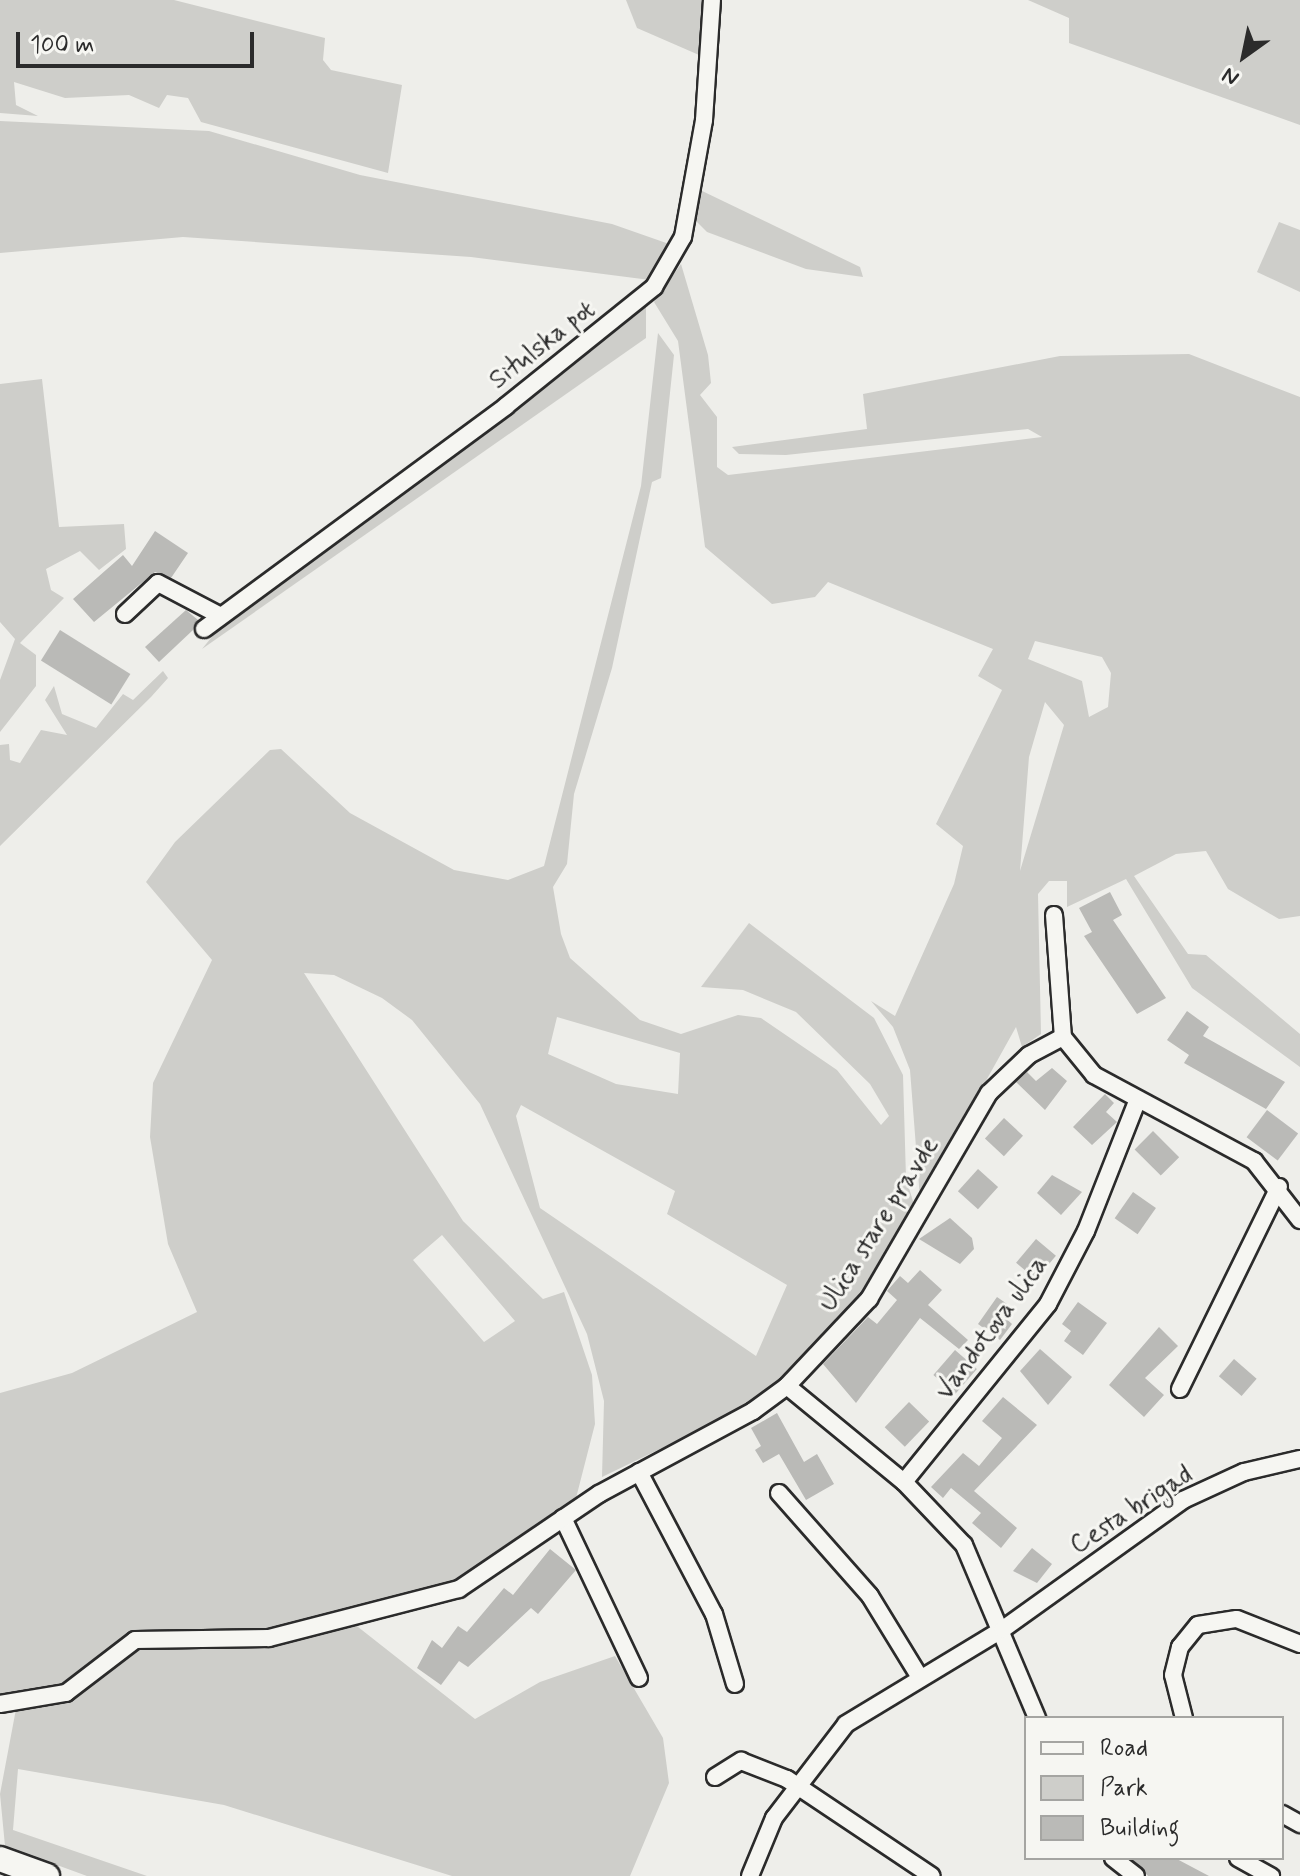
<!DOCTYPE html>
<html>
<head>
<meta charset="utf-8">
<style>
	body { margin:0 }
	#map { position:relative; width:1300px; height:1876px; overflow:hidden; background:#eeeeea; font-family:Mynerve,sans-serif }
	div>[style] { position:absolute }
	.green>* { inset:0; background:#cececa }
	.building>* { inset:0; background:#babab7; transform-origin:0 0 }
	.roads { filter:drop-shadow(2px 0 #2b2b2b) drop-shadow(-2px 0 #2b2b2b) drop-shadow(0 2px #2b2b2b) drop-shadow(0 -2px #2b2b2b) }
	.street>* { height:16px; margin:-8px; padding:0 8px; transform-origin:8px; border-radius:8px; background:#f6f6f2 }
	.secondary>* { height:24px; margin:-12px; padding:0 12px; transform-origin:12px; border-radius:12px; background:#f6f6f2 }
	span { translate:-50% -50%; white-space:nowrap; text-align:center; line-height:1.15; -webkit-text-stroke:6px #f6f6f2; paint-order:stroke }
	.street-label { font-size:26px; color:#2b2b2b }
	.legend { position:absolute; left:1024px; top:1716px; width:260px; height:144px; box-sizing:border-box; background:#f6f6f2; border:2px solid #a5a5a2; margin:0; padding:10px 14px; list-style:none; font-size:24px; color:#2b2b2b }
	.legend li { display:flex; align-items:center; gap:16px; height:40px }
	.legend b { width:40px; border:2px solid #a5a5a2 }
	.north { position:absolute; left:1204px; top:16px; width:80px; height:80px; -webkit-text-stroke:6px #f6f6f2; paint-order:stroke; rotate:213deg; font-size:22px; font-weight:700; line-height:32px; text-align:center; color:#2b2b2b }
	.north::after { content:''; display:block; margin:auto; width:28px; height:36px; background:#2b2b2b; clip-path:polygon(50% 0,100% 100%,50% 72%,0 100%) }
	.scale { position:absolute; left:16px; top:32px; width:238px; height:36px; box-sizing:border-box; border:4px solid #2b2b2b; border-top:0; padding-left:10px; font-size:24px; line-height:28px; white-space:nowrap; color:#2b2b2b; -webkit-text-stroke:6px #f6f6f2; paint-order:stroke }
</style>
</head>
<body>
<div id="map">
	<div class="green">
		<i style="clip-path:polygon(0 0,174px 0,325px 38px,323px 60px,331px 70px,402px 85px,388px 173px,201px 122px,188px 98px,167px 95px,159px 108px,129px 95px,65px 98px,14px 82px,16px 105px,38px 116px,0 113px)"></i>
		<i style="clip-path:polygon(626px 0,706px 0,699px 55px,637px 28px)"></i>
		<i style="clip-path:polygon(1028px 0,1300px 0,1300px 125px,1069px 43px,1069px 18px)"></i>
		<i style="clip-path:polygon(0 121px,209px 131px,360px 175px,612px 224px,672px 245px,650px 280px,471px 257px,183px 237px,0 253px)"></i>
		<i style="clip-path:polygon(698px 189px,860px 267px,863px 277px,806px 269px,707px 232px,693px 218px)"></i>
		<i style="clip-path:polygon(1279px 222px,1300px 230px,1300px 292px,1257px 272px)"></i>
		<i style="clip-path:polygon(evenodd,681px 264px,708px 355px,711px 383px,700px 395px,717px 417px,717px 467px,728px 475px,1042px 437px,1028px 429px,786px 455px,739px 454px,732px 447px,867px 429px,863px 394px,1060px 356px,1189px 354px,1300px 397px,1300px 916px,1279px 919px,1228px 889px,1206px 851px,1176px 854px,1134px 876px,1188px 954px,1206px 955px,1300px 1034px,1300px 1067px,1192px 988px,1126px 879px,1067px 907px,1067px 881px,1049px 881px,1038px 894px,1041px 1034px,1022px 1047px,1016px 1027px,920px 1199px,910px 1070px,893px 1027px,871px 1001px,895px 1016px,954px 884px,963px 846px,936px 824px,1002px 690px,978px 676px,993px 649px,828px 582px,815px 597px,772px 604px,705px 547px,678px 341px,654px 302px,681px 264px,1035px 641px,1102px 657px,1111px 673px,1108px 707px,1089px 717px,1082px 681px,1028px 659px,1035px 641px,681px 264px,1045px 702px,1064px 725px,1020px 871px,1029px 757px,1045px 702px)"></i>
		<i style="clip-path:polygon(646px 303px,646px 338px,202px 649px,224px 622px)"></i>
		<i style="clip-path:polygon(evenodd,658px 333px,674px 355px,661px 478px,652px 482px,612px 668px,574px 794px,567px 864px,553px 887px,561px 934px,570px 958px,640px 1020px,681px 1034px,738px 1015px,761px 1018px,837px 1070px,881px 1125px,889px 1116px,870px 1084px,796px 1012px,743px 990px,701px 987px,749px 923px,874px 1018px,903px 1075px,906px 1178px,915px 1208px,862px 1300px,784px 1378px,728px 1416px,602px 1477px,604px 1401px,587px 1334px,480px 1104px,412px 1020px,382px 998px,334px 975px,304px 973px,463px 1221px,543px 1299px,564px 1292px,592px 1375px,595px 1424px,575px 1502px,460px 1583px,270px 1635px,131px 1635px,67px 1686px,0 1699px,0 1393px,72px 1373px,197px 1312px,168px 1244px,150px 1137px,153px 1083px,212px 960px,146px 882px,175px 842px,270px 750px,281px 749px,350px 813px,454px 870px,508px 880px,544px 866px,641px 486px,658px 333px,557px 1017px,680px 1053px,678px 1094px,616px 1084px,548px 1054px,557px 1017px,658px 333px,521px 1105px,675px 1191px,667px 1214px,787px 1285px,756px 1356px,540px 1208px,516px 1116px,521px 1105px,658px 333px,442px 1235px,515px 1321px,484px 1342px,413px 1260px,442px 1235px)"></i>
		<i style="clip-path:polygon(42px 379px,59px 527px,124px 524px,126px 549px,99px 570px,80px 551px,46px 569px,51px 590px,64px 598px,20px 643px,36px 655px,36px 686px,0 732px,0 680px,15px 639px,0 622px,0 384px)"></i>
		<i style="clip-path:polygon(163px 671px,168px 678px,151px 697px,0 846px,0 745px,9px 744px,10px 760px,20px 763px,41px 730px,67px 735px,45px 700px,54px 686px,62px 714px,96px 728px,123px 694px,133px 700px)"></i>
		<i style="clip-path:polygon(353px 1623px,475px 1719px,540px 1682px,615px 1656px,663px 1738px,669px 1783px,630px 1876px,452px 1876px,224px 1805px,18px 1769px,13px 1830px,147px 1876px,87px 1876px,5px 1846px,0 1794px,16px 1709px,59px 1702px,114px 1655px,149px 1642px,236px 1649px)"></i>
	</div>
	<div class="building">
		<i style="clip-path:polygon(155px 531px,188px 553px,171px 578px,155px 572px,94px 622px,73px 599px,123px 555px,132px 566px)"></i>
		<i style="clip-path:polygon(186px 610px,198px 620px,193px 630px,159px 662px,145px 647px)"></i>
		<i style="left:60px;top:630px;width:83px;height:36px;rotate:32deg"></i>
		<i style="clip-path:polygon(1110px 892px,1122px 915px,1113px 920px,1166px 998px,1137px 1014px,1084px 936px,1092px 932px,1079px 908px)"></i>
		<i style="clip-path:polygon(1187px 1011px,1209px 1027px,1203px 1036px,1285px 1082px,1266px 1109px,1184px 1063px,1189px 1055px,1167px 1040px)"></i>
		<i style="clip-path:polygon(1052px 1068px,1067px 1081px,1045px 1110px,1016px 1082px,1027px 1072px,1036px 1081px)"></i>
		<i style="clip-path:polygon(1105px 1094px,1114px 1103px,1106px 1112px,1117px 1122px,1092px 1145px,1073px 1127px)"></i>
		<i style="left:1267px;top:1110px;width:39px;height:34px;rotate:37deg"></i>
		<i style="left:1004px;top:1118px;width:26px;height:28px;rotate:43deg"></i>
		<i style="left:1153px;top:1131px;width:37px;height:26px;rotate:45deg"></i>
		<i style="left:978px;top:1169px;width:27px;height:30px;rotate:42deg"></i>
		<i style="clip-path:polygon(1052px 1175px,1082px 1192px,1061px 1215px,1037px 1193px)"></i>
		<i style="left:1133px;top:1192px;width:28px;height:32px;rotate:35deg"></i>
		<i style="clip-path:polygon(950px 1218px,972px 1238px,974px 1249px,960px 1264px,919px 1239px)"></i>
		<i style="left:1036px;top:1239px;width:26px;height:31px;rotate:40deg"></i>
		<i style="clip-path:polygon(920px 1270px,942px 1290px,928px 1305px,968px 1340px,959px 1349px,920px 1318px,856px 1403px,823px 1364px,868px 1317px,877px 1324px,897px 1300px,887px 1291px,900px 1276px,908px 1283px)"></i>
		<i style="clip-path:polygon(997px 1297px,1010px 1306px,1003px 1316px,1012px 1324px,1000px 1340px,978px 1324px)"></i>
		<i style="clip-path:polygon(1078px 1302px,1107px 1323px,1083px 1355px,1064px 1341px,1071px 1331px,1062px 1324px)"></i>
		<i style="clip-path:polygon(1159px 1327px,1178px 1346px,1145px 1378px,1164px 1395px,1144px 1417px,1109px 1385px)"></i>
		<i style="clip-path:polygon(1040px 1349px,1072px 1377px,1048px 1405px,1020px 1371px)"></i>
		<i style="left:955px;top:1350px;width:29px;height:33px;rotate:41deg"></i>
		<i style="left:1234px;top:1359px;width:30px;height:23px;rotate:41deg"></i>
		<i style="clip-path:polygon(1003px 1397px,1037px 1425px,974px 1491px,1017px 1528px,1001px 1548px,972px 1523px,981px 1513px,951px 1488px,943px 1498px,931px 1487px,963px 1453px,979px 1466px,1002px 1438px,982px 1421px)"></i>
		<i style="left:909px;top:1402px;width:28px;height:35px;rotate:44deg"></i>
		<i style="clip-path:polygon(777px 1413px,804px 1462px,817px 1454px,834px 1484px,806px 1500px,779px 1454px,763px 1463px,755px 1450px,761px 1446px,751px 1428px)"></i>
		<i style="clip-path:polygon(1032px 1548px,1052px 1564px,1037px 1583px,1013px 1571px)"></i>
		<i style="clip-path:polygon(550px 1549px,576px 1570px,538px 1614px,531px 1608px,468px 1667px,459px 1661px,441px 1685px,417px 1668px,432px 1640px,442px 1648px,458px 1626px,467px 1632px,504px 1588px,513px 1595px)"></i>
		<i style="clip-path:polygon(1131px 1858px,1175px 1858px,1209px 1876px,1148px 1876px)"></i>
	</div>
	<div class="roads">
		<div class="street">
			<i style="left:125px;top:614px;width:45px;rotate:-43.2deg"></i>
			<i style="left:158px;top:583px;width:69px;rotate:27.7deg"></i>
			<i style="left:204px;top:629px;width:375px;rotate:-36.4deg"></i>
			<i style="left:506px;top:406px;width:190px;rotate:-38.8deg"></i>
			<i style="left:654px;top:287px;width:58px;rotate:-59.9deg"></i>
			<i style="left:683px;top:237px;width:119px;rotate:-79.8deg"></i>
			<i style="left:704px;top:120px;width:120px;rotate:-86.2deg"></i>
			<i style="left:1054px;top:915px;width:122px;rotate:85.8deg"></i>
			<i style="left:1063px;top:1037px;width:49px;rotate:50.8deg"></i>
			<i style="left:1094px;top:1075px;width:182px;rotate:28.3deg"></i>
			<i style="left:1254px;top:1161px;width:75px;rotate:52.1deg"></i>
			<i style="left:787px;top:1386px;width:151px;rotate:39.4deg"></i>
			<i style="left:904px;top:1482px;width:87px;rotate:46.4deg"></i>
			<i style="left:964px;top:1545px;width:188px;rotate:67.1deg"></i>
			<i style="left:1180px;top:1389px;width:225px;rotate:-63.9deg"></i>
			<i style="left:639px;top:1472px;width:161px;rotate:62.2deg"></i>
			<i style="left:714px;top:1614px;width:73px;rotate:73.3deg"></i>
			<i style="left:904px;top:1482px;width:229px;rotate:-51deg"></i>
			<i style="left:1048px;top:1304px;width:82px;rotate:-62.5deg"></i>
			<i style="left:1086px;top:1231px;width:136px;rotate:-68.5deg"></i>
			<i style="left:779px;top:1493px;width:137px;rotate:48.5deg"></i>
			<i style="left:870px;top:1596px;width:94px;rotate:58.5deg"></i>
			<i style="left:563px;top:1518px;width:177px;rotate:64.6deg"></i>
			<i style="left:0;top:1704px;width:67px;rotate:-9.5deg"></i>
			<i style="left:66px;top:1693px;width:87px;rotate:-37.5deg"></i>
			<i style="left:135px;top:1640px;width:134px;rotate:-0.9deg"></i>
			<i style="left:269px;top:1638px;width:196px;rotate:-14.5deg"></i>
			<i style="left:459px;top:1589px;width:169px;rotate:-34.2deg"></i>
			<i style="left:599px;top:1494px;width:175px;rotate:-28.3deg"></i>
			<i style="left:753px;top:1411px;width:42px;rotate:-36.3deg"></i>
			<i style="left:787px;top:1386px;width:120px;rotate:-46.7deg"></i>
			<i style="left:869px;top:1299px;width:238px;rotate:-59.8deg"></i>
			<i style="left:989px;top:1093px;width:55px;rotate:-43.5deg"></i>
			<i style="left:1029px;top:1055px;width:38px;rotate:-28deg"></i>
			<i style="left:1184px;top:1718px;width:44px;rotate:-104.3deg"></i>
			<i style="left:1173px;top:1675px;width:29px;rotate:-76deg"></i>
			<i style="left:1180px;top:1647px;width:28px;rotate:-51deg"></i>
			<i style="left:1198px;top:1625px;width:39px;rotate:-9deg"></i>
			<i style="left:1237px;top:1619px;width:68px;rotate:21.6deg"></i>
			<i style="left:715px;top:1777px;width:31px;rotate:-32deg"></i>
			<i style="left:741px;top:1761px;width:49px;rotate:21.4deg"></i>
			<i style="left:787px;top:1779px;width:174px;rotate:33.8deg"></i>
			<i style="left:1282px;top:1814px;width:21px;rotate:29deg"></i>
			<i style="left:1113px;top:1858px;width:29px;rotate:38deg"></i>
			<i style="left:1238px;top:1858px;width:38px;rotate:29deg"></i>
			<i style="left:750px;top:1876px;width:63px;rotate:-67.5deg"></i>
			<i style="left:774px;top:1818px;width:118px;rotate:-52.5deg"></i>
			<i style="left:846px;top:1724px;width:184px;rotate:-31.2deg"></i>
			<i style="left:1003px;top:1629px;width:221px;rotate:-35.6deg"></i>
			<i style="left:1183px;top:1500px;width:67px;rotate:-24.7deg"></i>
			<i style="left:1244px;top:1472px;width:57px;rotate:-13.1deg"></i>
		</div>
		<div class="secondary">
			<i style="left:0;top:1859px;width:50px;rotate:19.9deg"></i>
		</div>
	</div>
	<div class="street-label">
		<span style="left:543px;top:346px;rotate:-38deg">Situlska pot</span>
		<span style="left:880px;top:1225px;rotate:-58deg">Ulica stare pravde</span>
		<span style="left:993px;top:1329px;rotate:-54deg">Vandotova ulica</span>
		<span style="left:1132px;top:1511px;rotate:-33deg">Cesta brigad</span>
	</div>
	<ul class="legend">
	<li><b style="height:10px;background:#f6f6f2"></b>Road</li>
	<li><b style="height:22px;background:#cececa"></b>Park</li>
	<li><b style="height:22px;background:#babab7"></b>Building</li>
	</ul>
	<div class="north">N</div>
	<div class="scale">100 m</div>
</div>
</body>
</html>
